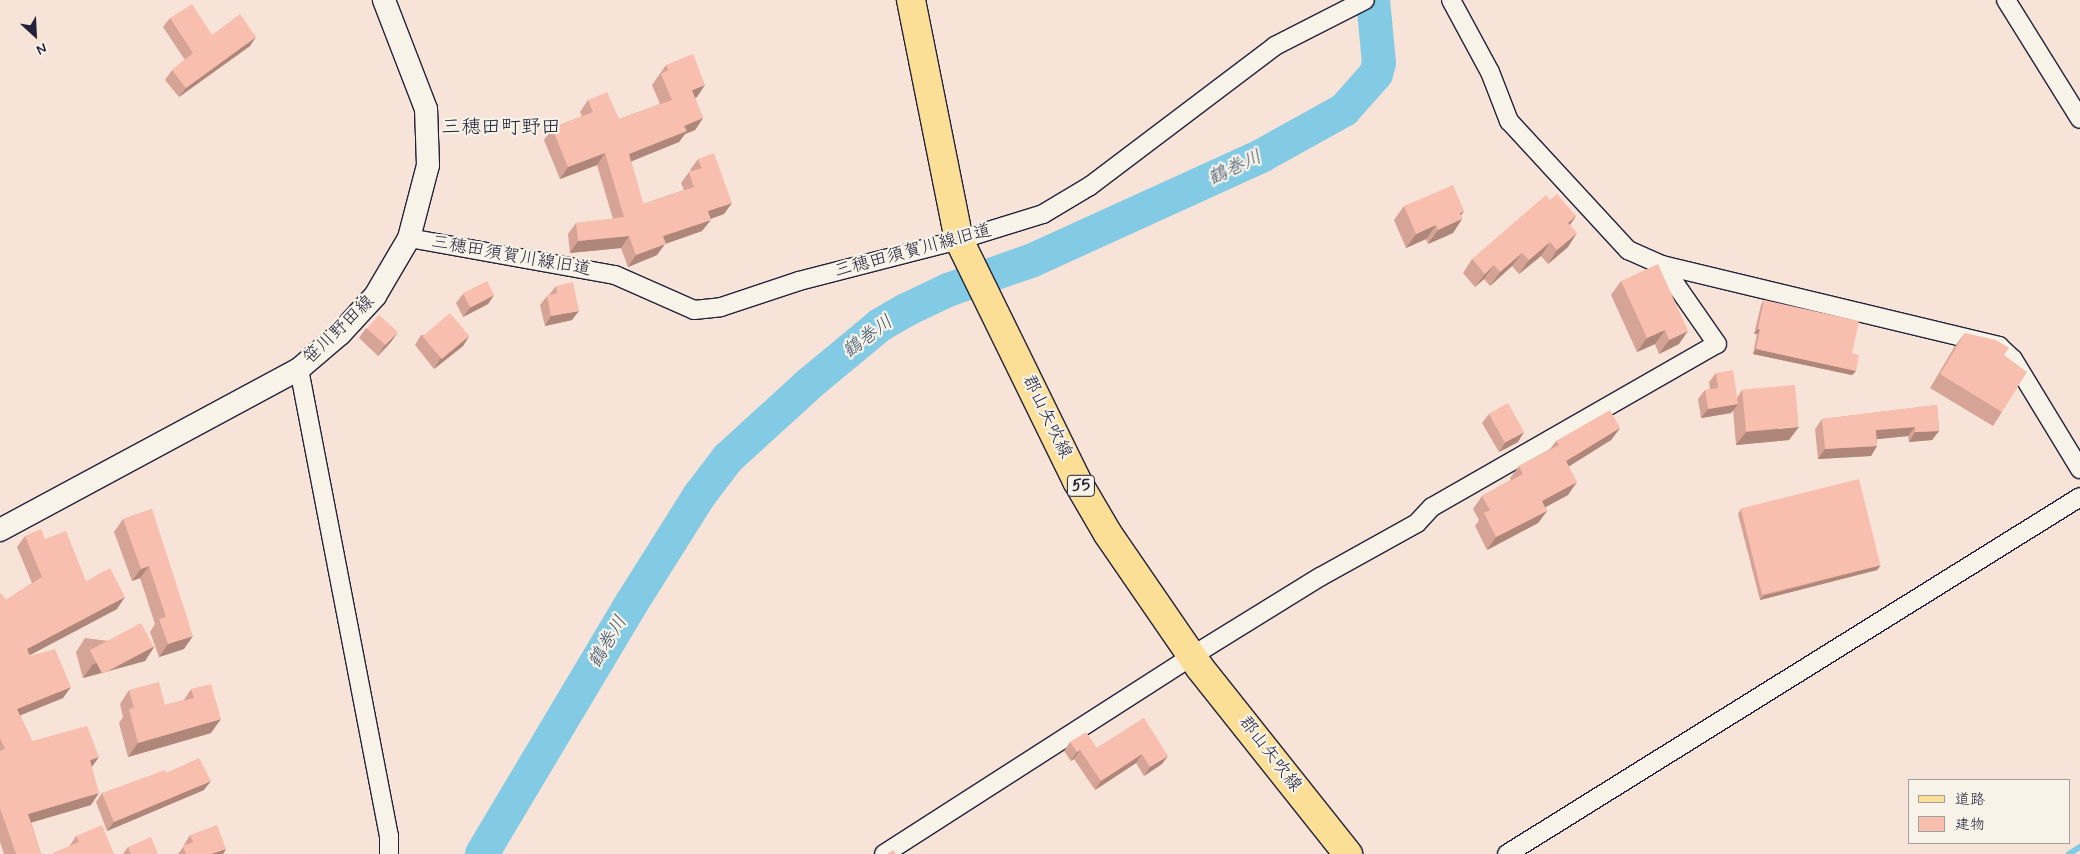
<!DOCTYPE html>
<html>
<head>
<meta charset="utf-8">
<style>
	body { margin:0 }
	#map { position:relative; width:2080px; height:854px; overflow:hidden; background:#f7e3d7; font-family:Mynerve,"Klee One",sans-serif }
	div>[style] { position:absolute }
	.stream>* { height:5.5px; margin:-2.75px; padding:0 2.75px; transform-origin:2.75px; border-radius:2.75px; background:#83cae4 }
	.river>* { height:34px; margin:-17px; padding:0 17px; transform-origin:17px; border-radius:17px; background:#83cae4 }
	.roads { filter:drop-shadow(1px 0 #22223b) drop-shadow(-1px 0 #22223b) drop-shadow(0 1px #22223b) drop-shadow(0 -1px #22223b) }
	.minor>* { height:18px; margin:-9px; padding:0 9px; transform-origin:9px; border-radius:9px; background:#f7f3e8 }
	.tertiary>* { height:22px; margin:-11px; padding:0 11px; transform-origin:11px; border-radius:11px; background:#f7f3e8 }
	.primary>* { height:28px; margin:-14px; padding:0 14px; transform-origin:14px; border-radius:14px; background:#fbdf96 }
	.wall>* { inset:0; background:#d5a496 }
	.shaded-wall>* { inset:0; background:#ae867a }
	.building>* { inset:0; background:#f8bfae; transform-origin:0 0 }
	span { translate:-50% -50%; white-space:nowrap; text-align:center; line-height:1.15; -webkit-text-stroke:4.5px #f7f3e8; paint-order:stroke }
	.shield-label span { padding:1px 4px; background:#f7f3e8; border:1px solid; border-radius:4px; -webkit-text-stroke-width:0 }
	.shield-label { font-size:16px; color:#22223b; font-weight:700 }
	.street-label { font-size:18px; color:#22223b }
	.water-label { font-size:19px; color:#3f546e; font-style:italic }
	.quarter-label { font-size:20px; color:#22223b }
	.legend { position:absolute; left:1908px; top:779px; width:162px; height:65px; box-sizing:border-box; background:#f7f3e8; border:1px solid #a29fa3; margin:0; padding:6px 9px; list-style:none; font-size:15px; color:#22223b }
	.legend li { display:flex; align-items:center; gap:10px; height:25px }
	.legend b { width:25px; border:1px solid #a29fa3 }
	.north { position:absolute; left:10px; top:10px; width:50px; height:50px; -webkit-text-stroke:4px #f7f3e8; paint-order:stroke; rotate:155deg; font-size:14px; font-weight:700; line-height:20px; text-align:center; color:#22223b }
	.north::after { content:''; display:block; margin:auto; width:18px; height:22px; background:#22223b; clip-path:polygon(50% 0,100% 100%,50% 72%,0 100%) }
</style>
</head>
<body>
<div id="map">
	<div class="stream">
		<i style="left:2069px;top:854px;width:13px;rotate:-32deg"></i>
	</div>
	<div class="river">
		<i style="left:482px;top:854px;width:291px;rotate:-59.2deg"></i>
		<i style="left:631px;top:604px;width:128px;rotate:-57.8deg"></i>
		<i style="left:699px;top:496px;width:48px;rotate:-52.7deg"></i>
		<i style="left:728px;top:458px;width:110px;rotate:-42.4deg"></i>
		<i style="left:809px;top:384px;width:92px;rotate:-39.7deg"></i>
		<i style="left:880px;top:325px;width:30px;rotate:-30deg"></i>
		<i style="left:906px;top:310px;width:47px;rotate:-25.5deg"></i>
		<i style="left:948px;top:290px;width:90px;rotate:-19.4deg"></i>
		<i style="left:1033px;top:260px;width:251px;rotate:-24.5deg"></i>
		<i style="left:1261px;top:156px;width:95px;rotate:-29deg"></i>
		<i style="left:1344px;top:110px;width:48px;rotate:-48.4deg"></i>
		<i style="left:1376px;top:74px;width:11px;rotate:-75deg"></i>
		<i style="left:1379px;top:63px;width:63px;rotate:-95.4deg"></i>
	</div>
	<div class="roads">
		<div class="minor">
			<i style="left:1451px;top:0;width:82px;rotate:61.6deg"></i>
			<i style="left:1490px;top:72px;width:53px;rotate:68.8deg"></i>
			<i style="left:1509px;top:121px;width:176px;rotate:47.3deg"></i>
			<i style="left:1628px;top:250px;width:37px;rotate:24deg"></i>
			<i style="left:1662px;top:265px;width:347px;rotate:13.5deg"></i>
			<i style="left:1999px;top:346px;width:19px;rotate:43deg"></i>
			<i style="left:2013px;top:359px;width:129px;rotate:58.7deg"></i>
			<i style="left:2006px;top:0;width:140px;rotate:58.1deg"></i>
			<i style="left:409px;top:238px;width:209px;rotate:10.2deg"></i>
			<i style="left:615px;top:275px;width:86px;rotate:23.9deg"></i>
			<i style="left:694px;top:310px;width:27px;rotate:-6deg"></i>
			<i style="left:721px;top:307px;width:82px;rotate:-18.4deg"></i>
			<i style="left:799px;top:281px;width:165px;rotate:-14.4deg"></i>
			<i style="left:959px;top:240px;width:88px;rotate:-17.2deg"></i>
			<i style="left:1043px;top:214px;width:55px;rotate:-30.8deg"></i>
			<i style="left:1090px;top:186px;width:232px;rotate:-37.1deg"></i>
			<i style="left:1275px;top:46px;width:101px;rotate:-27.1deg"></i>
			<i style="left:299px;top:369px;width:476px;rotate:79.1deg"></i>
			<i style="left:389px;top:836px;width:18px;rotate:90deg"></i>
			<i style="left:884px;top:854px;width:366px;rotate:-32.7deg"></i>
			<i style="left:1192px;top:656px;width:150px;rotate:-31.7deg"></i>
			<i style="left:1320px;top:577px;width:111px;rotate:-29.1deg"></i>
			<i style="left:1417px;top:523px;width:22px;rotate:-47deg"></i>
			<i style="left:1432px;top:507px;width:328px;rotate:-29.8deg"></i>
			<i style="left:1717px;top:344px;width:96px;rotate:-124.8deg"></i>
			<i style="left:1507px;top:854px;width:675px;rotate:-31.92deg"></i>
		</div>
		<div class="tertiary">
			<i style="left:0;top:530px;width:340px;rotate:-28.3deg"></i>
			<i style="left:299px;top:369px;width:54px;rotate:-40.5deg"></i>
			<i style="left:340px;top:334px;width:52px;rotate:-47.4deg"></i>
			<i style="left:375px;top:296px;width:67px;rotate:-59.6deg"></i>
			<i style="left:409px;top:238px;width:75px;rotate:-75.4deg"></i>
			<i style="left:428px;top:165px;width:56px;rotate:-92deg"></i>
			<i style="left:426px;top:109px;width:117px;rotate:-111.1deg"></i>
		</div>
		<div class="primary">
			<i style="left:911px;top:0;width:245px;rotate:78.7deg"></i>
			<i style="left:959px;top:240px;width:268px;rotate:63.9deg"></i>
			<i style="left:1077px;top:481px;width:61px;rotate:59.7deg"></i>
			<i style="left:1108px;top:534px;width:163px;rotate:55.5deg"></i>
			<i style="left:1200px;top:668px;width:238px;rotate:51.5deg"></i>
		</div>
	</div>
	<div class="wall">
		<i style="clip-path:polygon(170px 18px,212px 35px,250px 46px,179px 97px,165px 80px,172px 70px,185px 60px,163px 27px)"></i>
		<i style="clip-path:polygon(666px 65px,697px 97px,695px 98px,703px 118px,695px 130px,685px 134px,679px 142px,631px 161px,643px 204px,684px 190px,681px 183px,689px 172px,691px 171px,690px 170px,698px 159px,724px 214px,710px 219px,702px 231px,665px 244px,657px 255px,628px 267px,621px 248px,570px 253px,568px 234px,576px 223px,613px 219px,597px 165px,560px 179px,544px 140px,552px 128px,582px 116px,580px 112px,588px 100px,619px 119px,660px 104px,652px 85px)"></i>
		<i style="clip-path:polygon(1550px 200px,1576px 216px,1570px 225px,1568px 247px,1548px 264px,1541px 256px,1519px 274px,1512px 266px,1490px 286px,1484px 279px,1475px 287px,1463px 273px,1472px 259px)"></i>
		<i style="clip-path:polygon(1404px 206px,1461px 216px,1462px 219px,1453px 233px,1428px 244px,1426px 239px,1406px 248px,1394px 220px)"></i>
		<i style="clip-path:polygon(1621px 281px,1679px 344px,1659px 354px,1655px 344px,1637px 352px,1611px 295px)"></i>
		<i style="clip-path:polygon(556px 286px,572px 320px,545px 326px,540px 305px,547px 296px,549px 295px)"></i>
		<i style="clip-path:polygon(463px 294px,494px 295px,488px 304px,463px 317px,456px 303px)"></i>
		<i style="clip-path:polygon(1764px 300px,1852px 353px,1856px 371px,1852px 375px,1753px 354px,1757px 334px,1754px 334px,1761px 305px)"></i>
		<i style="clip-path:polygon(366px 328px,391px 342px,378px 356px,359px 338px)"></i>
		<i style="clip-path:polygon(1965px 333px,2004px 355px,2002px 412px,1993px 426px,1930px 388px,1955px 346px)"></i>
		<i style="clip-path:polygon(421px 335px,469px 336px,463px 346px,434px 369px,415px 345px)"></i>
		<i style="clip-path:polygon(1716px 373px,1737px 398px,1742px 390px,1789px 440px,1736px 445px,1733px 410px,1731px 413px,1701px 418px,1698px 399px,1705px 390px,1710px 389px,1709px 382px)"></i>
		<i style="clip-path:polygon(1937px 405px,1939px 431px,1932px 440px,1909px 442px,1908px 436px,1877px 439px,1877px 446px,1871px 456px,1818px 459px,1815px 429px,1822px 419px)"></i>
		<i style="clip-path:polygon(1489px 414px,1518px 442px,1499px 452px,1482px 423px)"></i>
		<i style="clip-path:polygon(1620px 428px,1611px 440px,1568px 466px,1568px 495px,1545px 507px,1547px 511px,1538px 523px,1487px 550px,1475px 526px,1479px 520px,1473px 509px,1482px 496px,1511px 480px,1510px 478px,1519px 466px,1550px 449px,1556px 441px)"></i>
		<i style="clip-path:polygon(152px 509px,184px 649px,159px 657px,150px 632px,155px 624px,140px 578px,132px 581px,114px 532px,123px 519px)"></i>
		<i style="clip-path:polygon(1741px 509px,1877px 570px,1760px 600px,1738px 514px)"></i>
		<i style="clip-path:polygon(25px 536px,45px 539px,86px 581px,117px 609px,29px 655px,63px 698px,20px 715px,32px 741px,92px 767px,91px 805px,31px 822px,41px 854px,4px 854px,0 842px,0 594px,6px 600px,32px 583px,17px 547px)"></i>
		<i style="clip-path:polygon(85px 638px,154px 647px,145px 661px,83px 678px,76px 652px)"></i>
		<i style="clip-path:polygon(191px 689px,211px 733px,128px 757px,119px 723px,123px 717px,120px 704px,129px 690px,165px 705px,184px 700px)"></i>
		<i style="clip-path:polygon(1144px 718px,1162px 764px,1144px 776px,1136px 763px,1095px 790px,1074px 759px,1071px 761px,1064px 751px,1070px 742px,1097px 748px)"></i>
		<i style="clip-path:polygon(166px 773px,204px 790px,107px 831px,96px 802px,102px 793px)"></i>
		<i style="clip-path:polygon(190px 835px,226px 849px,223px 854px,178px 854px,184px 846px,184px 845px)"></i>
		<i style="clip-path:polygon(76px 836px,114px 854px,52px 854px,69px 847px)"></i>
		<i style="clip-path:polygon(128px 847px,158px 854px,123px 854px)"></i>
	</div>
	<div class="shaded-wall">
		<i style="clip-path:polygon(256px 37px,250px 46px,179px 97px,186px 88px)"></i>
		<i style="clip-path:polygon(705px 85px,697px 97px,684px 102px,692px 90px)"></i>
		<i style="clip-path:polygon(703px 118px,695px 130px,685px 134px,679px 142px,620px 166px,629px 154px,684px 126px)"></i>
		<i style="clip-path:polygon(605px 153px,597px 165px,560px 179px,568px 167px)"></i>
		<i style="clip-path:polygon(732px 203px,724px 214px,699px 223px,708px 211px)"></i>
		<i style="clip-path:polygon(1464px 211px,1457px 221px,1462px 219px,1453px 233px,1428px 244px,1438px 230px,1460px 213px)"></i>
		<i style="clip-path:polygon(1576px 216px,1566px 230px,1568px 223px)"></i>
		<i style="clip-path:polygon(711px 220px,702px 231px,665px 244px,657px 255px,628px 267px,636px 255px,663px 236px)"></i>
		<i style="clip-path:polygon(1436px 225px,1426px 239px,1406px 248px,1416px 234px)"></i>
		<i style="clip-path:polygon(1577px 233px,1568px 247px,1548px 264px,1557px 250px)"></i>
		<i style="clip-path:polygon(629px 236px,621px 248px,570px 253px,578px 241px)"></i>
		<i style="clip-path:polygon(1550px 242px,1541px 256px,1519px 274px,1529px 260px)"></i>
		<i style="clip-path:polygon(1522px 253px,1512px 266px,1490px 286px,1500px 272px)"></i>
		<i style="clip-path:polygon(1494px 265px,1484px 279px,1475px 287px,1485px 274px)"></i>
		<i style="clip-path:polygon(494px 295px,488px 304px,463px 317px,470px 308px)"></i>
		<i style="clip-path:polygon(579px 311px,572px 320px,545px 326px,551px 316px)"></i>
		<i style="clip-path:polygon(1758px 329px,1760px 330px,1757px 334px,1754px 334px)"></i>
		<i style="clip-path:polygon(1665px 330px,1655px 344px,1637px 352px,1647px 338px)"></i>
		<i style="clip-path:polygon(1688px 331px,1679px 344px,1659px 354px,1669px 340px)"></i>
		<i style="clip-path:polygon(398px 332px,391px 342px,378px 356px,384px 346px)"></i>
		<i style="clip-path:polygon(469px 336px,463px 346px,434px 369px,440px 359px)"></i>
		<i style="clip-path:polygon(1756px 349px,1856px 371px,1852px 375px,1753px 354px)"></i>
		<i style="clip-path:polygon(1738px 404px,1731px 413px,1701px 418px,1708px 409px)"></i>
		<i style="clip-path:polygon(1799px 427px,1789px 440px,1736px 445px,1746px 432px)"></i>
		<i style="clip-path:polygon(1915px 427px,1908px 436px,1869px 440px,1876px 430px)"></i>
		<i style="clip-path:polygon(1620px 428px,1611px 440px,1557px 474px,1566px 461px)"></i>
		<i style="clip-path:polygon(1939px 431px,1932px 440px,1909px 442px,1915px 432px)"></i>
		<i style="clip-path:polygon(1524px 432px,1518px 442px,1499px 452px,1505px 443px)"></i>
		<i style="clip-path:polygon(1877px 446px,1871px 456px,1818px 459px,1825px 449px)"></i>
		<i style="clip-path:polygon(1577px 482px,1568px 495px,1533px 514px,1542px 501px)"></i>
		<i style="clip-path:polygon(1547px 511px,1538px 523px,1487px 550px,1496px 537px)"></i>
		<i style="clip-path:polygon(1881px 565px,1877px 570px,1760px 600px,1763px 596px)"></i>
		<i style="clip-path:polygon(149px 566px,140px 578px,132px 581px,141px 569px)"></i>
		<i style="clip-path:polygon(125px 597px,117px 609px,19px 661px,27px 649px)"></i>
		<i style="clip-path:polygon(193px 636px,184px 649px,159px 657px,168px 644px)"></i>
		<i style="clip-path:polygon(154px 647px,145px 661px,83px 678px,93px 664px)"></i>
		<i style="clip-path:polygon(71px 687px,63px 698px,9px 720px,17px 709px)"></i>
		<i style="clip-path:polygon(221px 719px,211px 733px,128px 757px,138px 743px)"></i>
		<i style="clip-path:polygon(1080px 750px,1074px 759px,1071px 761px,1077px 752px)"></i>
		<i style="clip-path:polygon(1142px 754px,1136px 763px,1095px 790px,1101px 781px)"></i>
		<i style="clip-path:polygon(1168px 756px,1162px 764px,1144px 776px,1150px 767px)"></i>
		<i style="clip-path:polygon(99px 757px,91px 768px,90px 760px)"></i>
		<i style="clip-path:polygon(211px 781px,204px 790px,107px 831px,114px 822px)"></i>
		<i style="clip-path:polygon(99px 793px,91px 805px,20px 826px,28px 814px)"></i>
		<i style="clip-path:polygon(226px 849px,223px 854px,211px 854px)"></i>
	</div>
	<div class="building">
		<i style="clip-path:polygon(192px 4px,212px 35px,240px 14px,256px 37px,186px 88px,172px 70px,193px 53px,170px 18px)"></i>
		<i style="clip-path:polygon(693px 54px,705px 85px,692px 90px,703px 118px,684px 126px,687px 131px,629px 154px,643px 204px,694px 187px,689px 172px,702px 168px,698px 159px,714px 153px,732px 203px,708px 211px,711px 220px,663px 236px,666px 244px,636px 255px,629px 236px,578px 241px,576px 223px,624px 217px,605px 153px,568px 167px,552px 128px,593px 112px,588px 100px,607px 92px,619px 119px,672px 100px,661px 74px,668px 70px,666px 65px)"></i>
		<i style="clip-path:polygon(1453px 185px,1464px 211px,1460px 213px,1462px 219px,1438px 230px,1436px 225px,1416px 234px,1404px 206px)"></i>
		<i style="clip-path:polygon(1557px 194px,1576px 216px,1568px 223px,1577px 233px,1557px 250px,1550px 242px,1529px 260px,1522px 253px,1500px 272px,1494px 265px,1485px 274px,1472px 259px,1546px 195px,1550px 200px)"></i>
		<i style="clip-path:polygon(1658px 264px,1688px 331px,1669px 340px,1665px 330px,1647px 338px,1621px 281px)"></i>
		<i style="left:487px;top:281px;width:16px;height:27px;rotate:63deg"></i>
		<i style="clip-path:polygon(573px 282px,579px 311px,551px 316px,547px 296px,557px 293px,556px 286px)"></i>
		<i style="clip-path:polygon(1764px 300px,1859px 321px,1852px 353px,1859px 355px,1856px 371px,1756px 349px,1760px 330px,1758px 329px)"></i>
		<i style="left:450px;top:313px;width:30px;height:36px;rotate:50deg"></i>
		<i style="left:379px;top:315px;width:25px;height:18px;rotate:42deg"></i>
		<i style="clip-path:polygon(1965px 333px,1996px 340px,2009px 348px,2004px 355px,2027px 372px,2002px 412px,1940px 374px)"></i>
		<i style="clip-path:polygon(1733px 370px,1738px 404px,1708px 409px,1705px 390px,1718px 388px,1716px 373px)"></i>
		<i style="left:1795px;top:385px;width:42px;height:53px;rotate:85deg"></i>
		<i style="left:1508px;top:403px;width:33px;height:22px;rotate:61deg"></i>
		<i style="clip-path:polygon(1937px 405px,1939px 431px,1915px 432px,1915px 427px,1876px 430px,1877px 446px,1825px 449px,1822px 419px)"></i>
		<i style="clip-path:polygon(1610px 410px,1620px 428px,1566px 461px,1577px 482px,1542px 501px,1547px 511px,1496px 537px,1484px 513px,1490px 510px,1482px 496px,1523px 474px,1519px 466px,1559px 445px,1556px 441px)"></i>
		<i style="left:1859px;top:479px;width:89px;height:122px;rotate:76deg"></i>
		<i style="clip-path:polygon(152px 509px,193px 636px,168px 644px,159px 619px,166px 617px,149px 566px,141px 569px,123px 519px)"></i>
		<i style="clip-path:polygon(41px 529px,45px 539px,66px 531px,86px 581px,110px 568px,125px 597px,27px 649px,30px 656px,55px 649px,71px 687px,17px 709px,32px 741px,87px 726px,99px 757px,90px 760px,99px 793px,28px 814px,41px 854px,16px 854px,0 808px,0 751px,5px 749px,0 738px,0 594px,1px 593px,6px 600px,42px 577px,25px 536px)"></i>
		<i style="left:141px;top:623px;width:27px;height:58px;rotate:62deg"></i>
		<i style="clip-path:polygon(159px 682px,165px 705px,194px 698px,191px 689px,211px 684px,221px 719px,138px 743px,129px 709px,134px 708px,129px 690px)"></i>
		<i style="clip-path:polygon(1144px 718px,1168px 756px,1150px 767px,1142px 754px,1101px 781px,1080px 750px,1077px 752px,1070px 742px,1086px 732px,1097px 748px)"></i>
		<i style="clip-path:polygon(199px 758px,211px 781px,114px 822px,102px 793px,165px 770px,166px 773px)"></i>
		<i style="clip-path:polygon(102px 825px,114px 854px,53px 854px,53px 853px,79px 842px,76px 836px)"></i>
		<i style="clip-path:polygon(217px 825px,226px 849px,211px 854px,186px 854px,183px 846px,193px 842px,190px 835px)"></i>
		<i style="clip-path:polygon(151px 837px,158px 854px,131px 854px,128px 847px)"></i>
		<i style="clip-path:polygon(893px 850px,896px 854px,887px 854px)"></i>
	</div>
	<div class="shield-label">
		<span style="left:1081px;top:486px">55</span>
	</div>
	<div class="street-label">
		<span style="left:913px;top:251px;rotate:-15deg">三穂田須賀川線旧道</span>
		<span style="left:511px;top:256px;rotate:10deg">三穂田須賀川線旧道</span>
		<span style="left:339px;top:330px;rotate:-44deg">笹川野田線</span>
		<span style="left:1047px;top:417px;rotate:64deg">郡山矢吹線</span>
		<span style="left:1270px;top:754px;rotate:52deg">郡山矢吹線</span>
	</div>
	<div class="water-label">
		<span style="left:1235px;top:168px;rotate:-25deg">鶴巻川</span>
		<span style="left:868px;top:337px;rotate:-37deg">鶴巻川</span>
		<span style="left:608px;top:642px;rotate:-59deg">鶴巻川</span>
	</div>
	<div class="quarter-label">
		<span style="left:501px;top:127px">三穂田町野田</span>
	</div>
	<ul class="legend">
	<li><b style="height:6px;background:#fbdf96"></b>道路</li>
	<li><b style="height:14px;background:#f8bfae"></b>建物</li>
	</ul>
	<div class="north">N</div>
</div>
</body>
</html>
